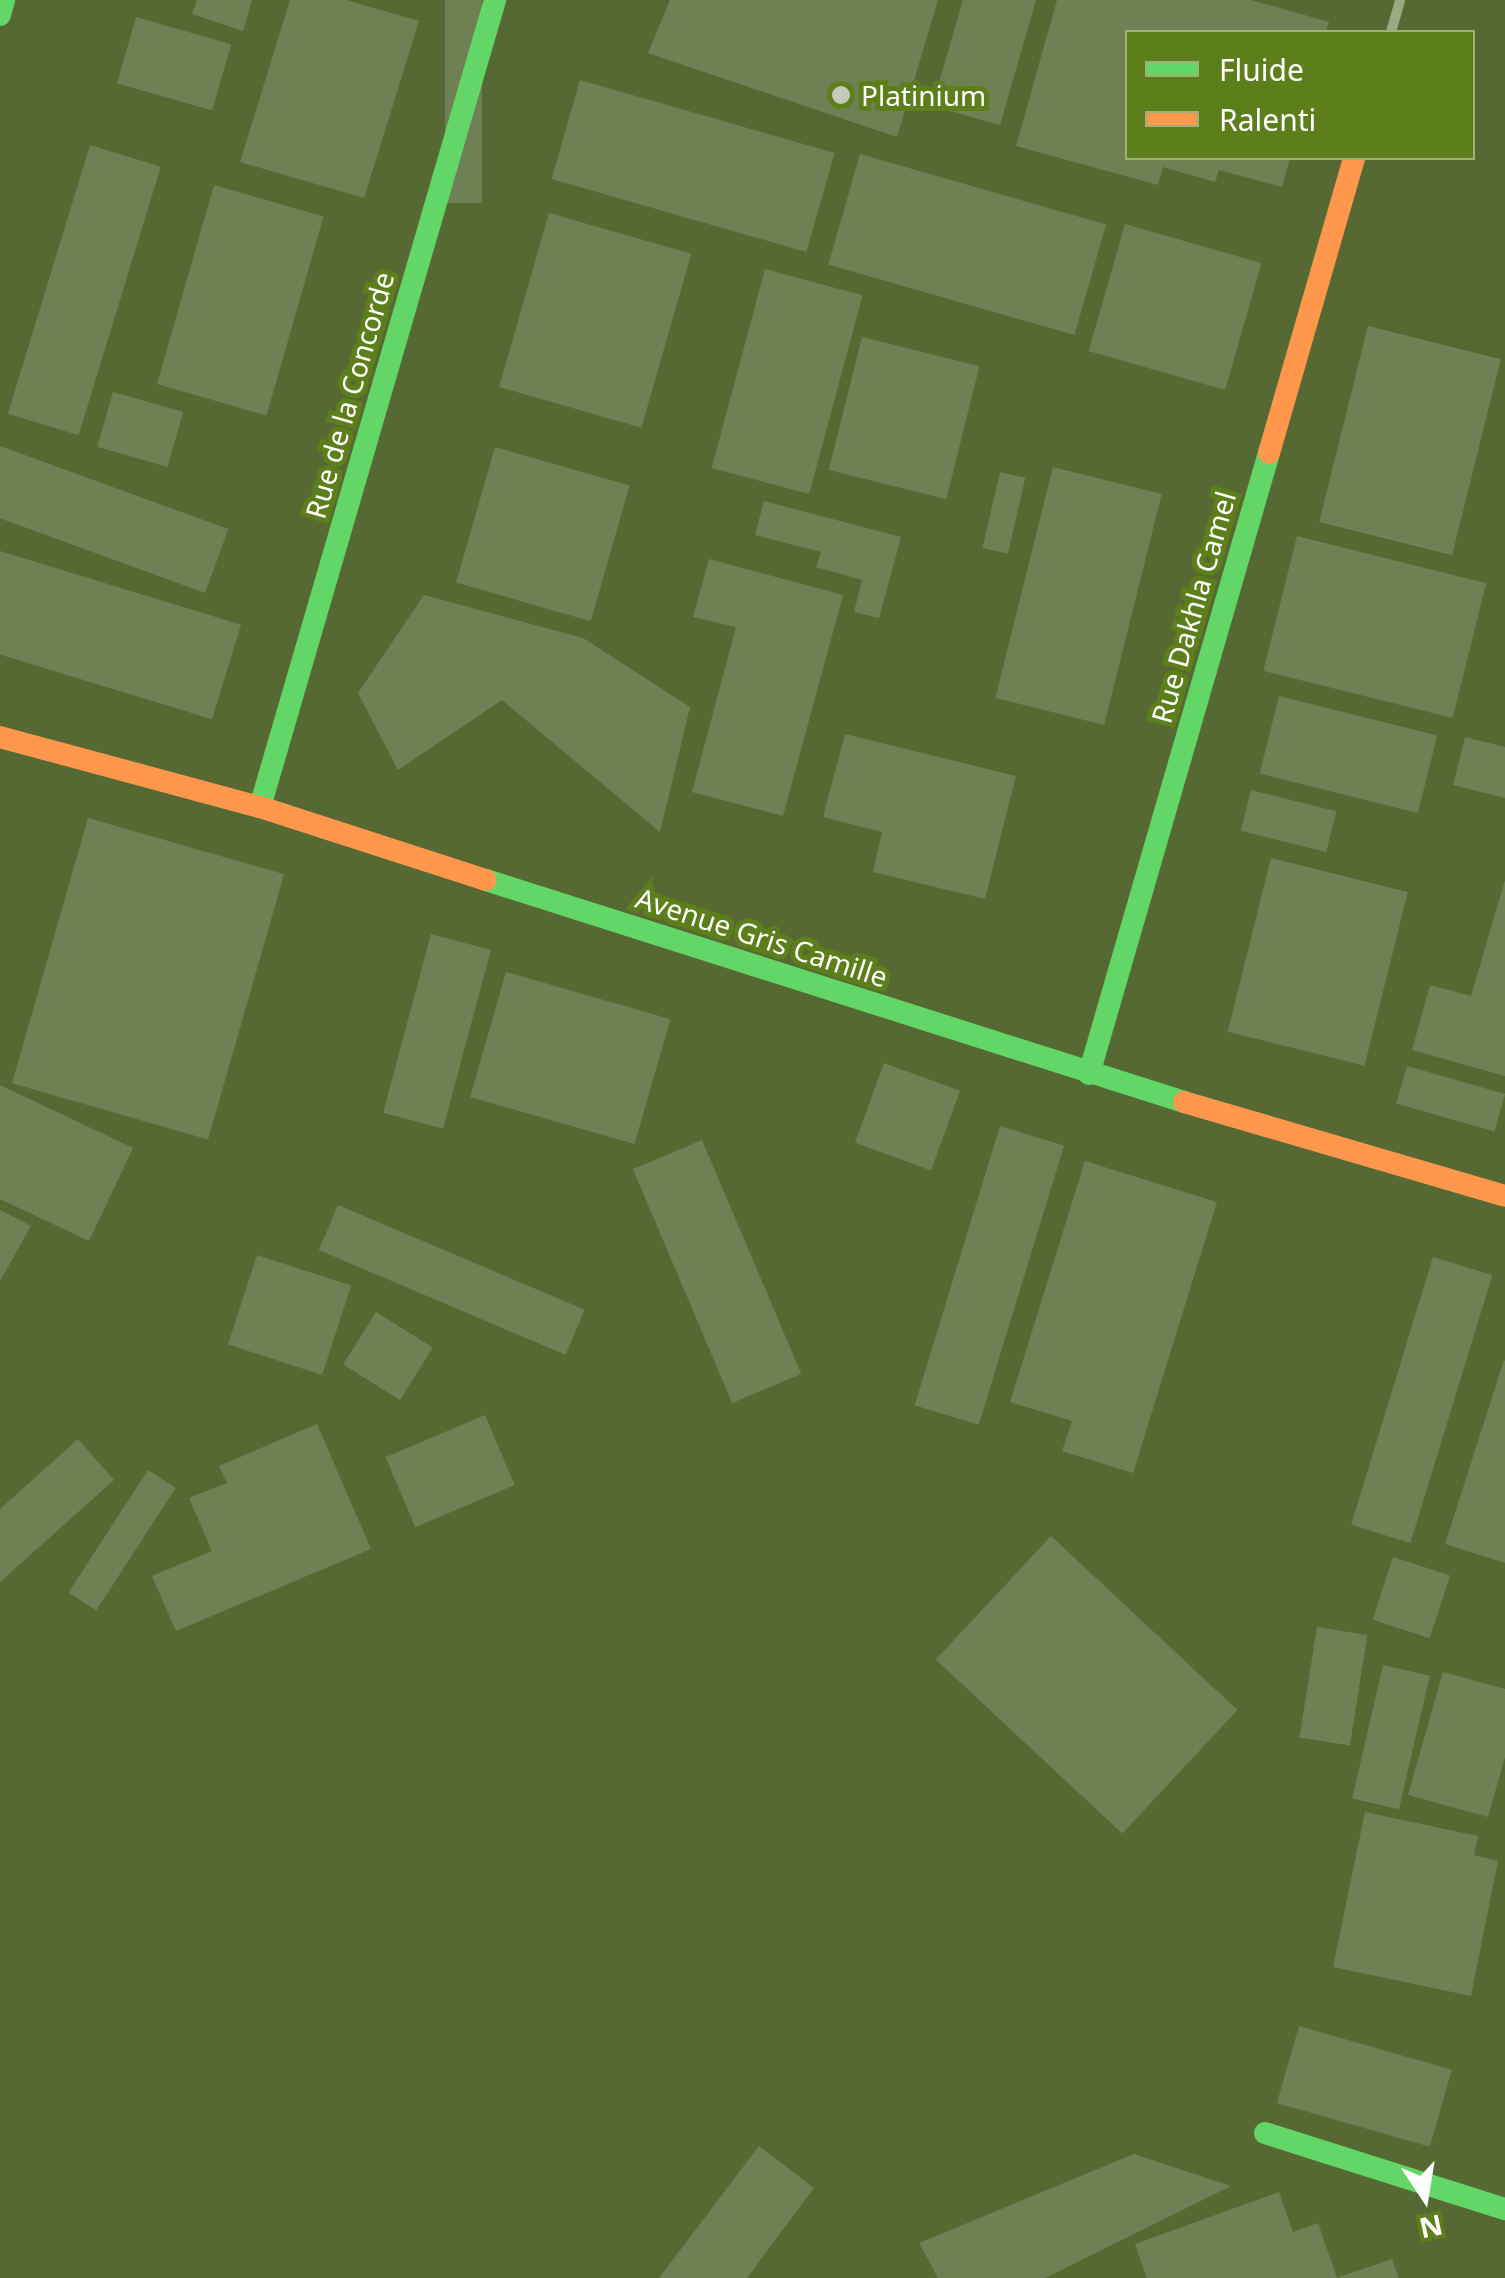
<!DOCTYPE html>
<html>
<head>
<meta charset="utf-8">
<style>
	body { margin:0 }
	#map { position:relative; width:1505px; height:2278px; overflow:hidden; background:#566932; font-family:"Noto Sans",sans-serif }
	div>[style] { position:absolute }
	.building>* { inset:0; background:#708055; transform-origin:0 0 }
	.street>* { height:10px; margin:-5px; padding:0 5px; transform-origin:5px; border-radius:5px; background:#9ca984 }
	.fast>* { height:22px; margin:-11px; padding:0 11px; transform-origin:11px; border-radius:11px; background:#63d668 }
	.slow>* { height:22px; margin:-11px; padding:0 11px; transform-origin:11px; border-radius:11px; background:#ff974d }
	.dots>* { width:28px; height:28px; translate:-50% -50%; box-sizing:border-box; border:5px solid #5c7f1c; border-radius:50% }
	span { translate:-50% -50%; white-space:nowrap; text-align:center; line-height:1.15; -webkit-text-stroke:10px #5c7f1c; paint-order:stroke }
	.poi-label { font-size:28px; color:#fff }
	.left { translate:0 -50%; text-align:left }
	.street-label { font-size:28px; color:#fff }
	.legend { position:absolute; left:1125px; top:30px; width:350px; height:130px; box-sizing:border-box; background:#5c7f1c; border:2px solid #9db277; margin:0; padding:12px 18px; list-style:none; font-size:30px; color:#fff }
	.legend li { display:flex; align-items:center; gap:20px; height:50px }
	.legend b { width:50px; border:2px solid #9db277 }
	.north { position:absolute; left:1375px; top:2148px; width:100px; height:100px; -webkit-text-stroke:8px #5c7f1c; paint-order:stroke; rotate:168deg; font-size:28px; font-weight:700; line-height:40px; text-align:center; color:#fff }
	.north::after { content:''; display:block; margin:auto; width:35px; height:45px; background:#fff; clip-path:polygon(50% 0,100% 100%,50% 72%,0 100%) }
</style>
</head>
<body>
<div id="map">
	<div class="building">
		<i style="clip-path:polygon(197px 0,252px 0,243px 31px,192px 14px)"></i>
		<i style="clip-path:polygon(290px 0,346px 0,419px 21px,364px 198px,240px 162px)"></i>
		<i style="left:445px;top:0;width:37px;height:203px"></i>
		<i style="clip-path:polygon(670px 0,938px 0,897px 137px,648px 53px)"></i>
		<i style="clip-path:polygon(963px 0,1036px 0,1000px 125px,932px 106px)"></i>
		<i style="clip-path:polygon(1057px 0,1251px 0,1329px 22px,1326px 32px,1128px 32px,1128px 158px,1290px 158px,1282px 187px,1219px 170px,1215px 182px,1163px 167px,1158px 185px,1016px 146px)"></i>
		<i style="left:136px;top:17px;width:99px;height:69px;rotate:16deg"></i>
		<i style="left:580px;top:80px;width:265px;height:103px;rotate:16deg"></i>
		<i style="left:90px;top:145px;width:74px;height:281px;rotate:17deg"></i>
		<i style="left:860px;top:154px;width:256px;height:115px;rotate:16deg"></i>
		<i style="left:214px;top:185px;width:114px;height:207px;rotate:16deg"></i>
		<i style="left:549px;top:213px;width:148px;height:181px;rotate:16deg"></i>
		<i style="left:1125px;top:224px;width:142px;height:132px;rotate:16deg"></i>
		<i style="left:765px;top:269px;width:101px;height:206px;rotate:15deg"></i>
		<i style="left:1368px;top:326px;width:137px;height:202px;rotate:14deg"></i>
		<i style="left:862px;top:337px;width:121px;height:137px;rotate:14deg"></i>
		<i style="left:113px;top:392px;width:73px;height:57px;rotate:16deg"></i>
		<i style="left:0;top:446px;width:243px;height:68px;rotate:20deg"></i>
		<i style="left:495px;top:447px;width:140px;height:141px;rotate:16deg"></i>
		<i style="left:1053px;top:467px;width:112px;height:238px;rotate:14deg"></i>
		<i style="left:1000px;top:472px;width:26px;height:78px;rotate:13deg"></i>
		<i style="clip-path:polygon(764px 501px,901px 537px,879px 618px,854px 612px,862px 580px,816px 567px,821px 552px,755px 535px)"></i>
		<i style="left:1297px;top:536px;width:195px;height:139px;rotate:14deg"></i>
		<i style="left:0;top:551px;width:252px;height:99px;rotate:17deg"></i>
		<i style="clip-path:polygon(709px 559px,843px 595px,783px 816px,692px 792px,736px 627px,693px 617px)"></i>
		<i style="clip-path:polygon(424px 595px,583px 638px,690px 707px,660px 832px,502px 700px,398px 770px,358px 693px)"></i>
		<i style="left:1279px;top:696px;width:163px;height:80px;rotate:14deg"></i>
		<i style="clip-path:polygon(845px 734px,1016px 776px,985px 899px,873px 872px,882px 832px,823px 817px)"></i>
		<i style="clip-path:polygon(1465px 737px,1505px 747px,1505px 798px,1453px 785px)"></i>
		<i style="left:1251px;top:790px;width:88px;height:42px;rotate:14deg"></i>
		<i style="left:88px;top:818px;width:204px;height:276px;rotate:16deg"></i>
		<i style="left:1271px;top:858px;width:141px;height:179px;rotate:14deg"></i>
		<i style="clip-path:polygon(1505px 880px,1505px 1076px,1412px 1050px,1430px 985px,1471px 996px)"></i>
		<i style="left:431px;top:934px;width:62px;height:185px;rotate:15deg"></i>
		<i style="left:506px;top:972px;width:171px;height:130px;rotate:16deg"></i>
		<i style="left:884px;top:1063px;width:81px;height:85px;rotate:20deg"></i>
		<i style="left:1407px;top:1066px;width:102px;height:39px;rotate:16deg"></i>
		<i style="clip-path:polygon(0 1085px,133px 1148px,89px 1241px,0 1199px)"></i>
		<i style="left:1000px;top:1126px;width:67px;height:292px;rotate:17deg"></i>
		<i style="left:702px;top:1140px;width:254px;height:75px;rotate:67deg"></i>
		<i style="clip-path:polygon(1085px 1161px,1217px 1202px,1133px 1473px,1062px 1451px,1072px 1421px,1010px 1402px)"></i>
		<i style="left:338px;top:1205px;width:268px;height:49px;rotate:23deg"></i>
		<i style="clip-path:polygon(0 1210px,31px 1226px,0 1281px)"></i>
		<i style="left:257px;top:1255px;width:99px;height:94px;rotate:18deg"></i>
		<i style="left:1433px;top:1257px;width:62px;height:280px;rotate:17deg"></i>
		<i style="left:376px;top:1312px;width:67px;height:62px;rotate:32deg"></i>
		<i style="clip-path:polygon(1504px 1360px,1505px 1361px,1505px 1563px,1445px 1544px)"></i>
		<i style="left:485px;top:1415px;width:76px;height:108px;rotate:67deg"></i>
		<i style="clip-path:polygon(317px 1424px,371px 1549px,176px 1631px,152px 1576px,212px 1551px,189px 1498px,227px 1483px,219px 1466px)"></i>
		<i style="clip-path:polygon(78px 1439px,114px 1480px,0 1582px,0 1509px)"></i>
		<i style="left:148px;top:1470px;width:33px;height:146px;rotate:33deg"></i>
		<i style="left:1051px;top:1536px;width:255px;height:169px;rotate:43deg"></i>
		<i style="left:1393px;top:1557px;width:60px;height:66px;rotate:18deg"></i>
		<i style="left:1317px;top:1627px;width:51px;height:112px;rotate:9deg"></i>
		<i style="left:1383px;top:1665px;width:48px;height:137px;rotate:13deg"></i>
		<i style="clip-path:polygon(1443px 1672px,1505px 1689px,1505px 1757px,1488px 1817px,1408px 1795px)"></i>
		<i style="clip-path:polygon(1365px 1812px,1478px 1836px,1474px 1855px,1498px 1861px,1471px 1996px,1333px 1967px)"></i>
		<i style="left:1299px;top:2026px;width:159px;height:80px;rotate:16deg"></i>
		<i style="clip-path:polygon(759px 2146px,814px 2188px,747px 2278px,659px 2278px)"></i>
		<i style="clip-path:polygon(1134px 2154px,1231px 2186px,1045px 2278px,938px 2278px,919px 2243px)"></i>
		<i style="clip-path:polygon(1279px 2192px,1293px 2232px,1318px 2223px,1337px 2278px,1147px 2278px,1135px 2244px)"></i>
		<i style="clip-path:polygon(1392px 2259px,1399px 2278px,1340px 2278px,1339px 2277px)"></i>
	</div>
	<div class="street">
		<i style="left:1391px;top:32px;width:33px;rotate:-74deg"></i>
	</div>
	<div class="fast">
		<i style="left:0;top:15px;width:16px;rotate:-75deg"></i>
		<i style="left:260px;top:807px;width:841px;rotate:-73.76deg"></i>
		<i style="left:486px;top:880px;width:732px;rotate:17.64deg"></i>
		<i style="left:1089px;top:1074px;width:647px;rotate:-73.84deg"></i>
		<i style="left:1265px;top:2133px;width:252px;rotate:17.6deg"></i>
	</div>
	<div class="slow">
		<i style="left:1269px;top:453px;width:307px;rotate:-73.9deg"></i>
		<i style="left:0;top:737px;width:269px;rotate:15.1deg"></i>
		<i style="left:260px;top:807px;width:237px;rotate:17.9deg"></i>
		<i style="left:1184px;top:1102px;width:334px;rotate:16.3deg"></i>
	</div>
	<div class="dots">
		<i style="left:841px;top:95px;background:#c4cab7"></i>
	</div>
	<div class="poi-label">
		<span class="left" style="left:861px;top:95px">Platinium</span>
	</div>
	<div class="street-label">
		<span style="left:349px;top:395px;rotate:-74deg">Rue de la Concorde</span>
		<span style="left:1193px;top:607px;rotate:-74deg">Rue Dakhla Camel</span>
		<span style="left:762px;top:937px;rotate:18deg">Avenue Gris Camille</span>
	</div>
	<ul class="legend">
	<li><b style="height:12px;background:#63d668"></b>Fluide</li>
	<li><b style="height:12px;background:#ff974d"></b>Ralenti</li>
	</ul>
	<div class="north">N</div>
</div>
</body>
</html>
